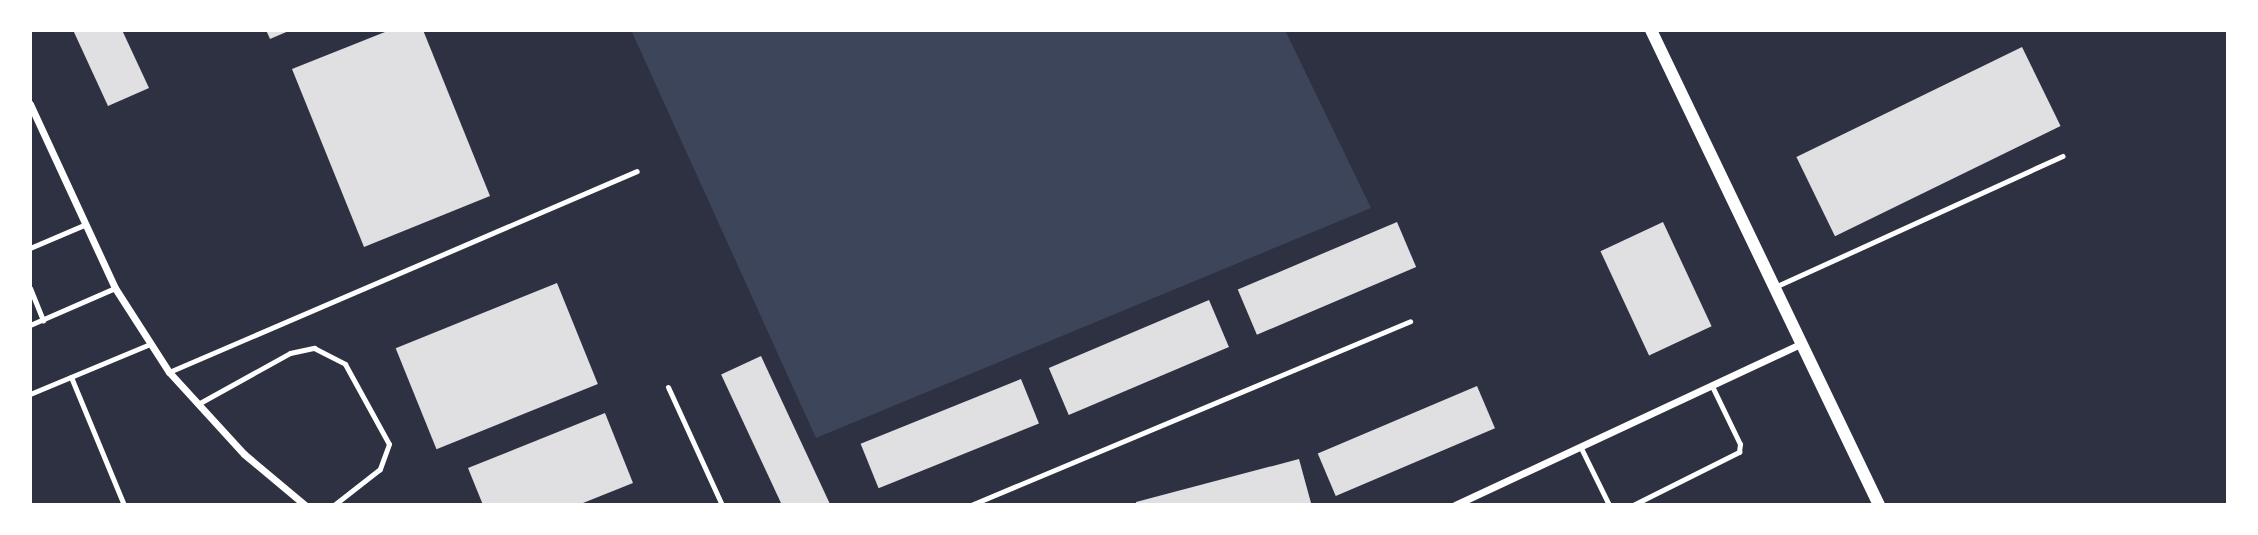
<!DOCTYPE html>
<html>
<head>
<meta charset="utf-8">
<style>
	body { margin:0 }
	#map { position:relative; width:2258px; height:535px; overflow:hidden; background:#2d3142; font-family:"DejaVu Sans",sans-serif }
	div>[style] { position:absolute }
	.green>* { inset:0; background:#3c4559 }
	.building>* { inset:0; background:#e0e0e3; transform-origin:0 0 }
	.service>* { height:5px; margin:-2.5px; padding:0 2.5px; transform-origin:2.5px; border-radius:2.5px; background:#fff }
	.minor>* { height:7px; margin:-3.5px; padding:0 3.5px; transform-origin:3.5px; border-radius:3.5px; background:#fff }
	.tertiary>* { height:12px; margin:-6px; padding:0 6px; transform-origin:6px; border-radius:6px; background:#fff }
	span { translate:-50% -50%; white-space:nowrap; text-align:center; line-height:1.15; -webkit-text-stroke:5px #fff; paint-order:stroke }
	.frame { position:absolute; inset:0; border:32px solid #fff; pointer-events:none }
</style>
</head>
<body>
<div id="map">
	<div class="green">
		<i style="clip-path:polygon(631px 30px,1285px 30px,1371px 208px,816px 438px)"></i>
	</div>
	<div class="building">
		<i style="clip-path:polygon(73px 30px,122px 30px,149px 88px,108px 106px)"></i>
		<i style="clip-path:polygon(266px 30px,291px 30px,270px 39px)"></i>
		<i style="clip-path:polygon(390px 30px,423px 30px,490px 196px,364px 247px,292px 69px)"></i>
		<i style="left:2022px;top:47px;width:88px;height:251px;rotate:64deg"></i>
		<i style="left:1397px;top:222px;width:49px;height:173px;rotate:67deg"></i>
		<i style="left:1663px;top:222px;width:115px;height:69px;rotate:65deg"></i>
		<i style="left:557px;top:283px;width:109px;height:174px;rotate:68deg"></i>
		<i style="left:1209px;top:300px;width:51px;height:174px;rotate:67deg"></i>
		<i style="left:761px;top:356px;width:164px;height:44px;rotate:65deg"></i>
		<i style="left:1021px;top:379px;width:48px;height:173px;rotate:68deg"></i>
		<i style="left:1477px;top:386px;width:46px;height:173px;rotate:67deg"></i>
		<i style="clip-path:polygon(605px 413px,633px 483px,578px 505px,483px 505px,468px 468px)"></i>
		<i style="clip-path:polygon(1299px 459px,1311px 503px,1136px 505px,1136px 502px)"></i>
	</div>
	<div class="service">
		<i style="left:30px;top:248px;width:59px;rotate:-23.1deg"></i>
		<i style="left:1775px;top:287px;width:316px;rotate:-24.5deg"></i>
		<i style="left:30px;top:288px;width:35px;rotate:68deg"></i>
		<i style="left:30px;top:325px;width:93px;rotate:-23.5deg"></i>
		<i style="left:169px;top:372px;width:509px;rotate:-23.24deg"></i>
		<i style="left:71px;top:377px;width:139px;rotate:67.5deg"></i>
		<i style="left:668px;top:387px;width:130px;rotate:65.4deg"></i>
		<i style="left:30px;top:394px;width:130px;rotate:-22.6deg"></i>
		<i style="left:198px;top:404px;width:105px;rotate:-29deg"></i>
		<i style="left:290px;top:353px;width:25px;rotate:-12deg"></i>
		<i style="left:314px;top:348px;width:35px;rotate:27deg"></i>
		<i style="left:345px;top:364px;width:91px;rotate:61.2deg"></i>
		<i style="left:389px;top:444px;width:27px;rotate:110deg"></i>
		<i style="left:380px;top:469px;width:58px;rotate:142deg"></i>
		<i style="left:1581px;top:448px;width:64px;rotate:63.8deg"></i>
		<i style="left:971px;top:505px;width:476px;rotate:-22.7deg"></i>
		<i style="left:1633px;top:505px;width:119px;rotate:-26.6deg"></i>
		<i style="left:1739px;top:452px;width:8px;rotate:-83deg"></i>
		<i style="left:1740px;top:444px;width:64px;rotate:-115.8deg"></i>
	</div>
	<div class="minor">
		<i style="left:30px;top:104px;width:203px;rotate:65.2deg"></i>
		<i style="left:115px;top:288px;width:100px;rotate:57.3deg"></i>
		<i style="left:169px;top:372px;width:111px;rotate:47.6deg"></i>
		<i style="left:244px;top:454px;width:80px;rotate:39.9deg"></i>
		<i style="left:1455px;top:505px;width:383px;rotate:-25deg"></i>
	</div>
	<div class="tertiary">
		<i style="left:1651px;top:30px;width:527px;rotate:64.36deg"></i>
	</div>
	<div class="frame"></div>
</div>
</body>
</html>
